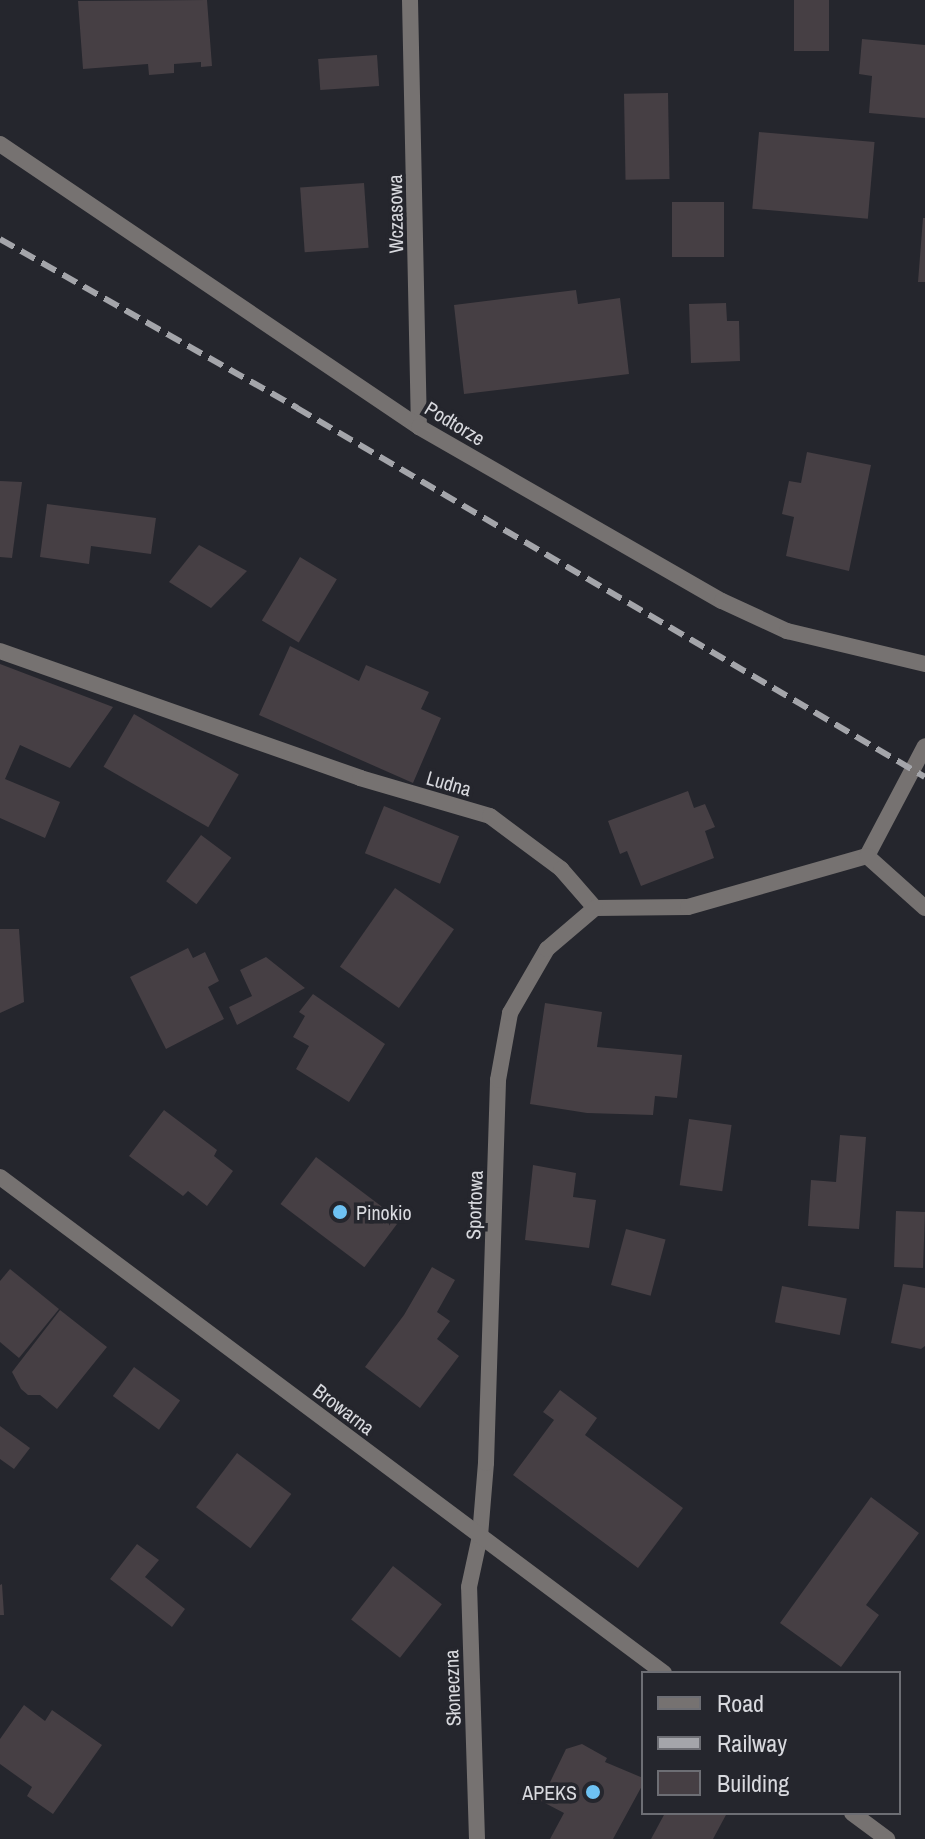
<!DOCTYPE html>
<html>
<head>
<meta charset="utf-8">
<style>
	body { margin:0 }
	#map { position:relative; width:925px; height:1839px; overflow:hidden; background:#25262d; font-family:"Archivo Narrow",sans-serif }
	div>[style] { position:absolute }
	.building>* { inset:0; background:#463f44; transform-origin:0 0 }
	.minor>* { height:16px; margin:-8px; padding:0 8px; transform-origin:8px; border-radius:8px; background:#767271 }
	.tertiary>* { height:16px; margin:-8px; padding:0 8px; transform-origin:8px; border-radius:8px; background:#767271 }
	.rail>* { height:6px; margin-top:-3px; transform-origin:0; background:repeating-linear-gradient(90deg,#a4a5aa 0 16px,transparent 0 24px) }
	.dots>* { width:22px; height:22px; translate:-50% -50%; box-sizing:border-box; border:4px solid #25262d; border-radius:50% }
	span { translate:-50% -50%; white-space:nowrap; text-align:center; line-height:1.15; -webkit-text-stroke:7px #25262d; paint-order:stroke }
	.street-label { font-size:20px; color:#d8d9de }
	.poi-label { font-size:20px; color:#d8d9de }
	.left { translate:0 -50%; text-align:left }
	.right { translate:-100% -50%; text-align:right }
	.legend { position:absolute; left:641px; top:1671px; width:260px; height:144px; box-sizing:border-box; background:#25262d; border:2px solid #6d6e74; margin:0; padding:10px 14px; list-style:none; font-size:24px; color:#d8d9de }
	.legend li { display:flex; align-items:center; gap:16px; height:40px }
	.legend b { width:40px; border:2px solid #6d6e74 }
</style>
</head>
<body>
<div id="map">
	<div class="building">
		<i style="clip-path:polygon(207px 0,212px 66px,201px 67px,201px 62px,174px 64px,174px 73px,149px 75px,148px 64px,83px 69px,78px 1px)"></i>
		<i style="left:794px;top:0;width:35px;height:51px"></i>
		<i style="clip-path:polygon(862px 39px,925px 45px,925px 118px,869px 113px,872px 76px,859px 74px)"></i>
		<i style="left:377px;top:55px;width:31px;height:59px;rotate:86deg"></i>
		<i style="left:668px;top:93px;width:86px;height:44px;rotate:89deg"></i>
		<i style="left:759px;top:132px;width:116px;height:77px;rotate:5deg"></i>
		<i style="left:364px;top:183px;width:65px;height:64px;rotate:86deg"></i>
		<i style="left:672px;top:202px;width:52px;height:55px"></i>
		<i style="clip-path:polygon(923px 218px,925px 218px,925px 282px,918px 282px)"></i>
		<i style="clip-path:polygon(576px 290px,578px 304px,620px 298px,629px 374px,464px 394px,454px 305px)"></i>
		<i style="clip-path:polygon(726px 303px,727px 321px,739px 321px,740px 361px,691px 363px,689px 304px)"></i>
		<i style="clip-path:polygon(807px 452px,871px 465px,849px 571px,786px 556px,794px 517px,782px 514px,789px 481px,801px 483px)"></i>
		<i style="clip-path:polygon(0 481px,22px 482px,12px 558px,0 557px)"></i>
		<i style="clip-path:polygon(47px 504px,156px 518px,151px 554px,91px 546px,89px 564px,40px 557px)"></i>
		<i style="clip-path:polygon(199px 545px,247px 571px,211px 608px,169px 582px)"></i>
		<i style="left:300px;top:557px;width:43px;height:74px;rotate:31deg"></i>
		<i style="clip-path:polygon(290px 646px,359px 681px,366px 665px,429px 692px,421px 709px,441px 718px,413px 783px,259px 715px)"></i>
		<i style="clip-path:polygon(0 664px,113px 707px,70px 768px,20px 745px,5px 779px,60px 802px,45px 838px,0 818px)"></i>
		<i style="left:134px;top:714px;width:121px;height:61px;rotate:30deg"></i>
		<i style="clip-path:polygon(688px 791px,694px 808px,705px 804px,715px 827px,705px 831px,714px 858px,641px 886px,627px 851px,620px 854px,608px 821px)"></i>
		<i style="left:384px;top:806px;width:81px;height:51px;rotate:22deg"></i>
		<i style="left:201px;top:835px;width:38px;height:58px;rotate:37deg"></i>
		<i style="left:395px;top:888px;width:72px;height:96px;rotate:35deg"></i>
		<i style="clip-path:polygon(0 929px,19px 929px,24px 1002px,0 1013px)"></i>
		<i style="clip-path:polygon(188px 948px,193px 958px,205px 952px,219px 981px,208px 987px,224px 1019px,166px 1049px,130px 977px)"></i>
		<i style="clip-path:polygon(266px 957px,305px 988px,237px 1025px,229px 1007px,252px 996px,240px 970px)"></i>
		<i style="clip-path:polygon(313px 994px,385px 1044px,349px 1102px,296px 1069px,309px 1046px,293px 1037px,305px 1016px,299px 1012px)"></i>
		<i style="clip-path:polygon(545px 1003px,602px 1012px,597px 1047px,682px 1055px,677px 1098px,655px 1096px,653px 1115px,587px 1113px,530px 1104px)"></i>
		<i style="clip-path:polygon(164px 1110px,217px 1150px,214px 1156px,233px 1171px,207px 1206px,188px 1191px,183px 1196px,129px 1156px)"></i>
		<i style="left:689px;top:1119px;width:43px;height:67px;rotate:8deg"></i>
		<i style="clip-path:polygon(840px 1135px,866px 1137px,859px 1229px,808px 1226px,811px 1180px,836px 1182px)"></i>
		<i style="left:316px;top:1157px;width:105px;height:59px;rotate:37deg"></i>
		<i style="clip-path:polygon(533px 1165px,576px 1173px,573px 1197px,596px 1200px,589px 1248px,525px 1240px)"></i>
		<i style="left:896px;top:1211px;width:29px;height:56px;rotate:2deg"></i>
		<i style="left:626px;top:1229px;width:41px;height:58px;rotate:15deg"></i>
		<i style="clip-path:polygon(432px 1267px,455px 1280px,437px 1312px,450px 1321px,437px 1339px,459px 1356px,420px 1408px,365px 1367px,404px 1315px)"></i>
		<i style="clip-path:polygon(10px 1269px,59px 1309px,19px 1358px,0 1342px,0 1281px)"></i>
		<i style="clip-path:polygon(903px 1284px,925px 1288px,925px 1346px,921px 1349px,891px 1343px)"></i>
		<i style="left:782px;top:1286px;width:66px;height:37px;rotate:11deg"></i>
		<i style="clip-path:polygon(60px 1310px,107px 1347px,57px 1409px,40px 1395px,28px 1395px,21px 1389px,12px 1372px)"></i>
		<i style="left:134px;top:1367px;width:57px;height:36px;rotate:36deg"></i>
		<i style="clip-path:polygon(560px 1390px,597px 1418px,585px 1435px,683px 1508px,638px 1568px,513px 1475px,554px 1420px,543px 1412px)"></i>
		<i style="clip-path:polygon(0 1426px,30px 1448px,14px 1469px,0 1459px)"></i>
		<i style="left:237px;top:1453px;width:68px;height:68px;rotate:37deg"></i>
		<i style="clip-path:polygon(871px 1497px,919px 1533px,866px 1605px,879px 1615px,841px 1667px,780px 1623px)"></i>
		<i style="clip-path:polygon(137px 1544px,159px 1560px,145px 1577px,185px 1609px,172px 1627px,110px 1579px)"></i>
		<i style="left:393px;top:1566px;width:62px;height:68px;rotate:38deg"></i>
		<i style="clip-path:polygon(2px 1584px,4px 1615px,0 1615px,0 1585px)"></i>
		<i style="clip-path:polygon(24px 1705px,45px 1721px,52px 1710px,102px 1745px,53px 1814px,27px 1796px,32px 1787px,0 1764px,0 1739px)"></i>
		<i style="clip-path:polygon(582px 1744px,607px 1758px,605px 1762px,643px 1778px,643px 1784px,613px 1839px,550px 1839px,564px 1813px,541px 1801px,566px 1749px)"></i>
		<i style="clip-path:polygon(665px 1813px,727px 1813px,713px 1839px,651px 1839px)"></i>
	</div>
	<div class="minor">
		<i style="left:410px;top:0;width:427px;rotate:88.8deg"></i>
		<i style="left:0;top:144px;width:506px;rotate:34.04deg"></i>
		<i style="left:419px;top:427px;width:349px;rotate:29.9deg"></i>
		<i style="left:722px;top:601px;width:72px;rotate:24.8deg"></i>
		<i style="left:787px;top:631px;width:142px;rotate:13.4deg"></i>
		<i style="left:0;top:651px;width:382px;rotate:19.4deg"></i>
		<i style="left:360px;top:778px;width:135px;rotate:16.3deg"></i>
		<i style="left:490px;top:816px;width:89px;rotate:36.7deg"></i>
		<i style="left:561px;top:869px;width:52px;rotate:48.9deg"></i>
		<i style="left:595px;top:908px;width:93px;rotate:-0.6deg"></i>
		<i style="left:688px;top:907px;width:186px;rotate:-15.9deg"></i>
		<i style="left:867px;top:856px;width:124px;rotate:-62.2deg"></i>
		<i style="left:867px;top:856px;width:78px;rotate:41.9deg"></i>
		<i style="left:477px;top:1839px;width:252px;rotate:-91.8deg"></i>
		<i style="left:469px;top:1587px;width:52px;rotate:-77.8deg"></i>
		<i style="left:480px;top:1536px;width:73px;rotate:-85.3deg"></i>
		<i style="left:486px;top:1463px;width:383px;rotate:-88.2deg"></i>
		<i style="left:498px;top:1080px;width:68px;rotate:-79.8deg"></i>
		<i style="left:510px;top:1013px;width:74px;rotate:-60deg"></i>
		<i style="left:547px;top:949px;width:63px;rotate:-40.5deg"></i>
	</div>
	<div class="tertiary">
		<i style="left:0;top:1177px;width:829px;rotate:36.76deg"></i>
		<i style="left:852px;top:1813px;width:44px;rotate:36.6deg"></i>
	</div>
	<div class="rail">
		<i style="left:0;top:239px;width:342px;rotate:29.6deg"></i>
		<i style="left:297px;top:408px;width:728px;rotate:30.44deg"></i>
	</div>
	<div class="dots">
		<i style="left:340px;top:1212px;background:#6ec2f3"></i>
		<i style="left:593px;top:1792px;background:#6ec2f3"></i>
	</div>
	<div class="street-label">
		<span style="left:395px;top:214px;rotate:-91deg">Wczasowa</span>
		<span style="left:455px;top:423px;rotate:31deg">Podtorze</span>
		<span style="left:449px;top:783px;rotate:16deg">Ludna</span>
		<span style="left:474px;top:1205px;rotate:-88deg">Sportowa</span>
		<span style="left:344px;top:1409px;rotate:37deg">Browarna</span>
		<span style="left:452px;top:1688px;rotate:-92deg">Słoneczna</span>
	</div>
	<div class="poi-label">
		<span class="left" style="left:356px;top:1212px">Pinokio</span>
		<span class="right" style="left:577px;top:1792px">APEKS</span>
	</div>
	<ul class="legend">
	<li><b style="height:10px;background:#767271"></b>Road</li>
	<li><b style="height:10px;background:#a4a5aa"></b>Railway</li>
	<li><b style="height:22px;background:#463f44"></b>Building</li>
	</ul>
</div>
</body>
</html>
